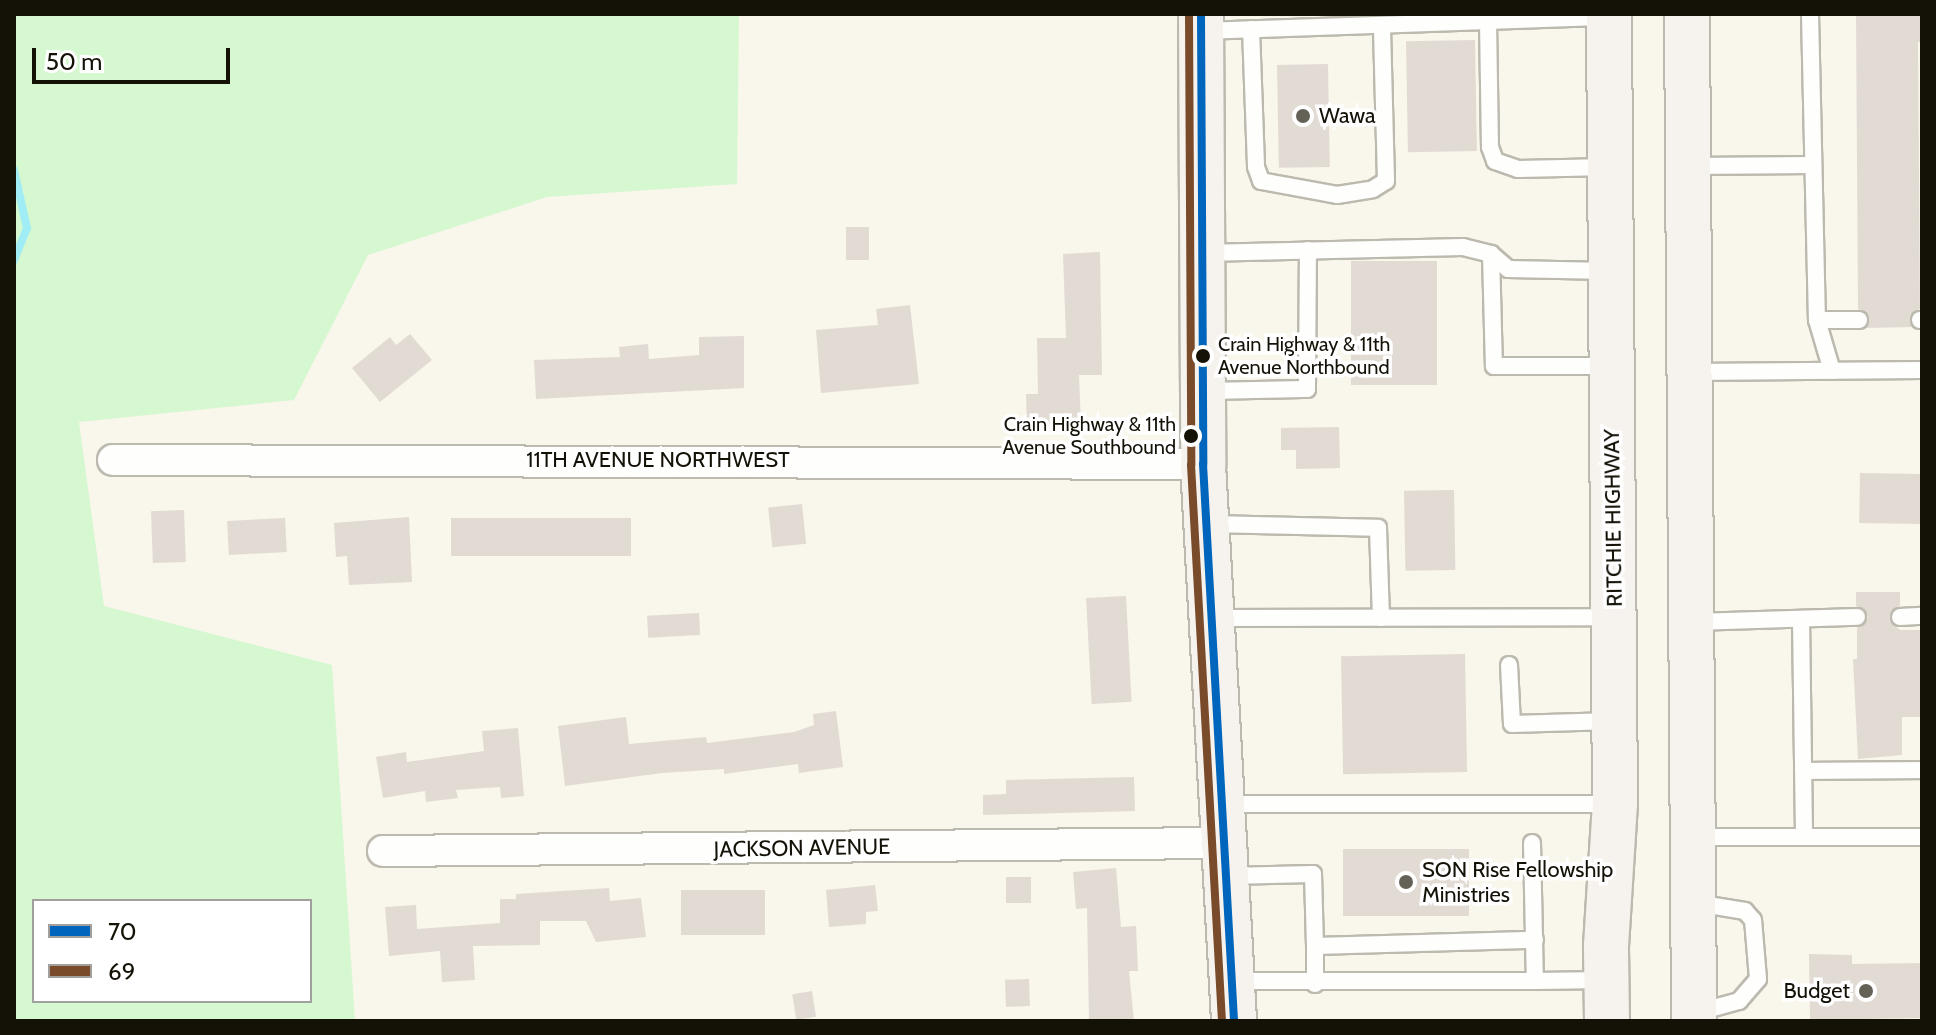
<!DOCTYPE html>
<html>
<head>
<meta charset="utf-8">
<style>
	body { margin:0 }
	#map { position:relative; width:1936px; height:1035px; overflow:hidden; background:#f9f6ec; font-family:Cabin,sans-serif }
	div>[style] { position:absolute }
	.green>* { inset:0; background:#d6f8d0 }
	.stream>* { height:8px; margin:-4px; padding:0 4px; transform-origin:4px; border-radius:4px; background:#a1edf6 }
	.building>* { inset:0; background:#e2dbd4; transform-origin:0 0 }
	.roads { filter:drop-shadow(2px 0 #bcb9af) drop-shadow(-2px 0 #bcb9af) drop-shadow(0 2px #bcb9af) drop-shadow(0 -2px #bcb9af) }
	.lane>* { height:16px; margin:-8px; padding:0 8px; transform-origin:8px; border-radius:8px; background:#fefefc }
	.street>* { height:30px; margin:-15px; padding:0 15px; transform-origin:15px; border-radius:15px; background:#fefefc }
	.primary>* { height:44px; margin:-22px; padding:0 22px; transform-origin:22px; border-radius:22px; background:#f6f3ee }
	.bus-1>* { height:8px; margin:-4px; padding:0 4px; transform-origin:4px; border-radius:4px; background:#0065bd }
	.bus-2>* { height:8px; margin:-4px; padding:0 4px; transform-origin:4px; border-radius:4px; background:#7a4b2a }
	.dots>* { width:22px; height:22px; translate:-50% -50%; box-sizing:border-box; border:4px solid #fff; border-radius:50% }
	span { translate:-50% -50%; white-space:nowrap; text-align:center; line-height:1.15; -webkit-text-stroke:7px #fff; paint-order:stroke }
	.bus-label { font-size:20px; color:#141107 }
	.left { translate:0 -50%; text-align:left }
	.right { translate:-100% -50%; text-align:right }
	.poi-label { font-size:22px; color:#141107 }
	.street-label { font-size:22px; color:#141107 }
	.frame { position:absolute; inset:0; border:16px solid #141107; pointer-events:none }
	.legend { position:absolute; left:32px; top:899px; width:280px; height:104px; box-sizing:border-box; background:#fff; border:2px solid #a1a09c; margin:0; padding:10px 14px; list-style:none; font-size:24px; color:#141107 }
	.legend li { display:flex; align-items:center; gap:16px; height:40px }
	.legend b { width:40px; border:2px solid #a1a09c }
	.scale { position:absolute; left:32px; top:48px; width:198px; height:36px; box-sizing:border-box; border:4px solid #141107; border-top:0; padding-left:10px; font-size:24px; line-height:28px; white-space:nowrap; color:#141107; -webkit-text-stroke:6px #fff; paint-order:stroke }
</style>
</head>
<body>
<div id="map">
	<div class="green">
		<i style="clip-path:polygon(evenodd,14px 14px,739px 14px,737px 184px,547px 197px,368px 255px,294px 400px,79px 422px,104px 606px,332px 665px,355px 1021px,14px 1021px,14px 14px,34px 901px,310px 901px,310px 1001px,34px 1001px,34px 901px)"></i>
	</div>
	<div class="stream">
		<i style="left:14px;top:170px;width:59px;rotate:77.4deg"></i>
		<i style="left:27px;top:228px;width:35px;rotate:112deg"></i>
	</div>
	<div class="building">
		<i style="clip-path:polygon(1856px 14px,1922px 14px,1922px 42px,1918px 42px,1920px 309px,1910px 315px,1912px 327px,1866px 328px,1869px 315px,1858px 309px)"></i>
		<i style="left:1475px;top:40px;width:111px;height:69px;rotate:89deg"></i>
		<i style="left:1328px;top:64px;width:103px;height:51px;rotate:89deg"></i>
		<i style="left:846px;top:227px;width:23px;height:33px"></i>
		<i style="clip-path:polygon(1100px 252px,1102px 375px,1079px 375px,1081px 424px,1027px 426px,1026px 394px,1038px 394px,1037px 338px,1066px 338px,1063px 254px)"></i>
		<i style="left:1437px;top:261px;width:124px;height:86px;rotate:90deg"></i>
		<i style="clip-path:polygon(910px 305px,919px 384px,821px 393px,816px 330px,878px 325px,876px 309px)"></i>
		<i style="clip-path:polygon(410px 334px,432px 360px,380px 402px,352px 368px,390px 337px,396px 345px)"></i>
		<i style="clip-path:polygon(744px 336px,744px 388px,536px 399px,534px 360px,620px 357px,619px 347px,648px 344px,649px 359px,699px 355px,699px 337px)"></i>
		<i style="clip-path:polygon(1339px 427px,1340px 468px,1296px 469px,1296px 450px,1281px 450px,1281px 428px)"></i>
		<i style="left:1860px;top:473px;width:62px;height:50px;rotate:1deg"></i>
		<i style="left:1454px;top:490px;width:80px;height:50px;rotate:89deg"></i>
		<i style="left:802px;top:504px;width:40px;height:34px;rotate:84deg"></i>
		<i style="left:184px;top:510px;width:52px;height:33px;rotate:88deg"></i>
		<i style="clip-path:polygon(409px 517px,412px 582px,349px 585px,347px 556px,336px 557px,334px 523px)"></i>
		<i style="left:285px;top:518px;width:34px;height:58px;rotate:87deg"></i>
		<i style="left:631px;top:518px;width:38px;height:180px;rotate:90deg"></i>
		<i style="clip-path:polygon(1856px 592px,1900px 592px,1900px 606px,1891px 611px,1890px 622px,1900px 630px,1922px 630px,1922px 717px,1902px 717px,1902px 755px,1858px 759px,1853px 659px,1857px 659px,1857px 628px,1868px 617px,1856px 606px)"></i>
		<i style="left:1126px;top:596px;width:106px;height:40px;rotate:87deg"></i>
		<i style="left:699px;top:613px;width:22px;height:52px;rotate:87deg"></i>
		<i style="left:1465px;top:654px;width:118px;height:124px;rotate:89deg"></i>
		<i style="clip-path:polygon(836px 711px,843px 767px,799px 773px,798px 764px,724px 774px,724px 769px,662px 773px,565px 786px,558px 726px,626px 717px,629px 744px,706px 737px,707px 743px,794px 732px,814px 725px,813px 714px)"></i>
		<i style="clip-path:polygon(518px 728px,524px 796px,501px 798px,500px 787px,456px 790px,458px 798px,426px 802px,425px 791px,383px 798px,376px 757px,406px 752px,407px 762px,484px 751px,482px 731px)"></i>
		<i style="clip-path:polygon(1134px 777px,1135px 811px,983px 815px,983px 795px,1006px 794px,1006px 780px)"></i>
		<i style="left:1343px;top:849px;width:126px;height:67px"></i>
		<i style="clip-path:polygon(1116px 868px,1121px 927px,1136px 926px,1138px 971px,1129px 971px,1134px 1021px,1089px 1021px,1087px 908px,1076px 909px,1073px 872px)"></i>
		<i style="left:1006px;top:877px;width:25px;height:26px"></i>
		<i style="clip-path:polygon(875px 885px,878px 911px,866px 912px,866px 924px,829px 927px,826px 890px)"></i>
		<i style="clip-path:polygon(609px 888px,610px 901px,641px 898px,646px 937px,596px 942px,586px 921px,540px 921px,540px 945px,473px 946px,475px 980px,442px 982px,440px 951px,389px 956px,385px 907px,416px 905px,417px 929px,500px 923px,500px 899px,516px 899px,516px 894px)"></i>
		<i style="left:681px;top:890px;width:84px;height:45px"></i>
		<i style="clip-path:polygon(1809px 954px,1852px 955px,1852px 964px,1922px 963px,1922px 1018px,1810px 1020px)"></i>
		<i style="left:1029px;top:979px;width:27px;height:24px;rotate:88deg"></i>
		<i style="left:812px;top:991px;width:26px;height:20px;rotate:81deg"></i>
	</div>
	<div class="roads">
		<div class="lane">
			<i style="left:1810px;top:14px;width:306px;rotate:88.7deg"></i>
			<i style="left:1817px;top:320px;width:53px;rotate:73.6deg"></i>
			<i style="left:1488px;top:21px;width:126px;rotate:89.1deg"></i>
			<i style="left:1490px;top:147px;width:15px;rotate:70deg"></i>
			<i style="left:1495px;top:161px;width:24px;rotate:19deg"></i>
			<i style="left:1518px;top:169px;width:91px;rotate:-1.3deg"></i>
			<i style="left:1251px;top:29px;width:138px;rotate:87.9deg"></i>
			<i style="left:1256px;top:167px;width:15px;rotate:70deg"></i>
			<i style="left:1261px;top:181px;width:77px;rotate:10.4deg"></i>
			<i style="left:1337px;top:195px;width:36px;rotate:-9deg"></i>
			<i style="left:1373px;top:189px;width:15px;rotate:-32deg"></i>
			<i style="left:1386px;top:181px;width:156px;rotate:-91.5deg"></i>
			<i style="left:1203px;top:31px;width:404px;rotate:-2deg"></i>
			<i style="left:1690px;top:166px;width:123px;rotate:-0.5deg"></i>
			<i style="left:1203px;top:253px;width:260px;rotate:-1.3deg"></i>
			<i style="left:1463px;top:247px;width:29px;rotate:14deg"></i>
			<i style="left:1491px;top:254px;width:23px;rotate:41deg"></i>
			<i style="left:1508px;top:269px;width:101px;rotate:1.1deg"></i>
			<i style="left:1491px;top:254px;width:112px;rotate:88.5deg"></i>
			<i style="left:1494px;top:366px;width:116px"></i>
			<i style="left:1817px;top:320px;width:42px"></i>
			<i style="left:1920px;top:320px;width:2px"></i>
			<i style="left:1692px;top:372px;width:230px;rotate:-0.5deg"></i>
			<i style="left:1204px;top:391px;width:103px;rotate:-1.1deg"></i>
			<i style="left:1307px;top:389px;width:139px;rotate:-89.6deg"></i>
			<i style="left:1207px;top:524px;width:171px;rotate:1.3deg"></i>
			<i style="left:1378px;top:528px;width:90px;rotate:88.1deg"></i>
			<i style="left:1900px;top:617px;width:22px;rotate:-3deg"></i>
			<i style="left:1215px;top:618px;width:397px;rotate:-0.1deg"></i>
			<i style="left:1801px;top:619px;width:218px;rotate:89.2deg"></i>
			<i style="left:1694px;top:622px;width:163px;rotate:-1.8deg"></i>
			<i style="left:1509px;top:665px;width:59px;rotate:87.1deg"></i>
			<i style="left:1512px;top:724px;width:101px;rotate:-1.7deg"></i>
			<i style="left:1803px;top:771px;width:119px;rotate:-0.5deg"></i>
			<i style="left:1224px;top:804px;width:389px"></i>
			<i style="left:1694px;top:837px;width:228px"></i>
			<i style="left:1532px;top:843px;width:138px;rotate:88.8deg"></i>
			<i style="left:1535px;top:981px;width:70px;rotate:-0.8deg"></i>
			<i style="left:1228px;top:876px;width:85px;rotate:-1.3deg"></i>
			<i style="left:1313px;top:874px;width:72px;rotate:88.4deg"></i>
			<i style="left:1315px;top:946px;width:220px;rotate:-1.6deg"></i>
			<i style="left:1315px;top:946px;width:38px;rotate:90deg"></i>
			<i style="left:1234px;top:981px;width:301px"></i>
			<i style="left:1695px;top:1013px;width:46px;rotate:-15.3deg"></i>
			<i style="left:1739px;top:1001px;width:29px;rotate:-49deg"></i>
			<i style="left:1758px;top:979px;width:59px;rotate:-94.8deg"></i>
			<i style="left:1753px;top:920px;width:12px;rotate:-132deg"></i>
			<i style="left:1745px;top:911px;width:50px;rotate:-170.7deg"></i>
		</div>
		<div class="street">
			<i style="left:113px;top:460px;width:1090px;rotate:0.21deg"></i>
			<i style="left:383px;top:851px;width:839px;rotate:-0.55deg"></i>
		</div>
		<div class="primary">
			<i style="left:1201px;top:14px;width:450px;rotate:89.7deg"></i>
			<i style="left:1203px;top:464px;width:558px;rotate:86.81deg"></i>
			<i style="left:1687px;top:14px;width:1007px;rotate:89.6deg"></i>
			<i style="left:1607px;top:1021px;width:75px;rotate:-90.8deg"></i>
			<i style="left:1606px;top:946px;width:142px;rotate:-86.4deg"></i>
			<i style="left:1615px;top:804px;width:790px;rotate:-90.44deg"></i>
		</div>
	</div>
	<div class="bus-1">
		<i style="left:1201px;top:14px;width:450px;rotate:89.7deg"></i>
		<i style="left:1203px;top:464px;width:558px;rotate:86.81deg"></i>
	</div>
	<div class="bus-2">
		<i style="left:1189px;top:14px;width:451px;rotate:89.7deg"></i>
		<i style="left:1191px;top:465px;width:557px;rotate:86.81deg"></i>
	</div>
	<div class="dots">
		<i style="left:1303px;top:116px;background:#646157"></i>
		<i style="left:1203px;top:356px;background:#141107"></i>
		<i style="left:1191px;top:436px;background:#141107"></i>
		<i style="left:1406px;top:882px;background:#646157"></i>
		<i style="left:1866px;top:991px;background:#646157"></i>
	</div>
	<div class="bus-label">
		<span class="left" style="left:1218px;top:356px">Crain Highway &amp; 11th<br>Avenue Northbound</span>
		<span class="right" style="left:1176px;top:436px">Crain Highway &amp; 11th<br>Avenue Southbound</span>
	</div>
	<div class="poi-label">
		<span class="left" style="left:1319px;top:116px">Wawa</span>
		<span class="left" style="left:1422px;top:882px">SON Rise Fellowship<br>Ministries</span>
		<span class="right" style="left:1850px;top:991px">Budget</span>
	</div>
	<div class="street-label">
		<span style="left:658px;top:460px">11TH AVENUE NORTHWEST</span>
		<span style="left:1613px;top:518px;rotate:-91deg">RITCHIE HIGHWAY</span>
		<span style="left:802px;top:848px;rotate:-1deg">JACKSON AVENUE</span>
	</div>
	<div class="frame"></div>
	<ul class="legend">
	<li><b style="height:10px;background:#0065bd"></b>70</li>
	<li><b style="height:10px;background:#7a4b2a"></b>69</li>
	</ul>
	<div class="scale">50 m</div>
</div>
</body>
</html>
